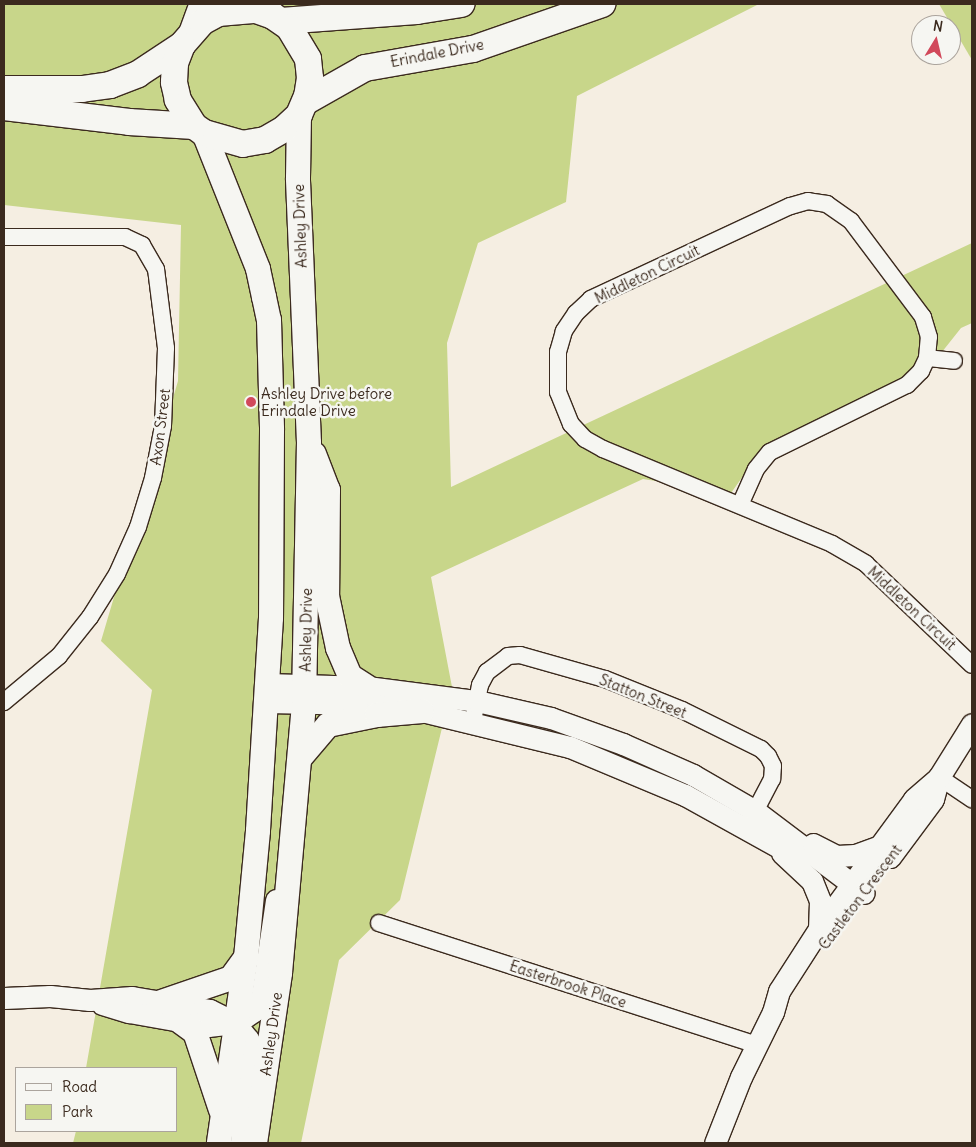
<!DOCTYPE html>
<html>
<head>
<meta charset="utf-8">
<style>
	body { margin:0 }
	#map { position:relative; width:976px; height:1147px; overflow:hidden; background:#f5eee2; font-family:Delius,sans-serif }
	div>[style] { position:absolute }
	.green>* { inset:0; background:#c8d68a }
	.roads { filter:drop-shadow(1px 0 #3b2a1e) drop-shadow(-1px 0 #3b2a1e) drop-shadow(0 1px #3b2a1e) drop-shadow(0 -1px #3b2a1e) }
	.minor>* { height:16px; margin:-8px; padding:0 8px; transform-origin:8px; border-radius:8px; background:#f6f6f2 }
	.tertiary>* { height:21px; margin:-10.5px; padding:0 10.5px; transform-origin:10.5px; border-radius:10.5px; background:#f6f6f2 }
	.secondary>* { height:24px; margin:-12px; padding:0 12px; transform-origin:12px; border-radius:12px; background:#f6f6f2 }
	.primary>* { height:26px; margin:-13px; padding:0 13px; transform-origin:13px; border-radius:13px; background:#f6f6f2 }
	.dots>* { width:14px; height:14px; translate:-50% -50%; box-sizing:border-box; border:2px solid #f6f6f2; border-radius:50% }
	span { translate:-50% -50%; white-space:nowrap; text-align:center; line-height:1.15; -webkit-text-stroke:5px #f6f6f2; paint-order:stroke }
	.street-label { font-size:15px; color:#3b2a1e }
	.poi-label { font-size:15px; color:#3b2a1e }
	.left { translate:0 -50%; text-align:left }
	.frame { position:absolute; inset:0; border:5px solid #3b2a1e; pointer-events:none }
	.legend { position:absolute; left:15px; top:1067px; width:162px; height:65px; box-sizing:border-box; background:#f6f6f2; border:1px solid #aba49d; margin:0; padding:6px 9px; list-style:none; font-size:15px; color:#3b2a1e }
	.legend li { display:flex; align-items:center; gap:10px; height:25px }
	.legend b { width:25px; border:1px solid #aba49d }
	.north { position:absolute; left:911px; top:15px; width:50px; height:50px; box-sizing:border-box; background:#f6f6f2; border:1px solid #aba49d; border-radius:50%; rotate:9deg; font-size:14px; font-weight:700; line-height:20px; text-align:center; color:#3b2a1e }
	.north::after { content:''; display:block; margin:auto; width:18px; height:22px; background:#d1495b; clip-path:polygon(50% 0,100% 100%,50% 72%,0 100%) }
</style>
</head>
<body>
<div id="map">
	<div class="green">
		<i style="clip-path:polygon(4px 4px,759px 4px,577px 96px,566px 202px,478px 243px,447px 343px,451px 487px,972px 243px,972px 323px,961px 328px,934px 362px,761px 451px,731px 493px,643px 479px,431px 577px,452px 687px,400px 900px,339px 960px,301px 1143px,73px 1143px,76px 1131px,176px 1131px,176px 1068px,86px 1068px,152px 690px,101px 641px,178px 381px,181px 225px,4px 205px)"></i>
		<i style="clip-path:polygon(939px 4px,972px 4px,972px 60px)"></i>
	</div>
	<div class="roads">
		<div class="minor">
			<i style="left:4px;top:237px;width:121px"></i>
			<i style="left:125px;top:237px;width:19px;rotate:25deg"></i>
			<i style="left:142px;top:245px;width:28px;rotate:60deg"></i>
			<i style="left:156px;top:269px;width:80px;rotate:82.8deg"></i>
			<i style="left:166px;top:348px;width:78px;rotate:92.2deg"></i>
			<i style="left:163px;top:426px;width:53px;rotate:100.9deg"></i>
			<i style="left:153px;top:478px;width:51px;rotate:107deg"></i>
			<i style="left:138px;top:527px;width:51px;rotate:114.1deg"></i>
			<i style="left:117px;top:574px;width:51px;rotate:122.1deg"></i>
			<i style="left:90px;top:617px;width:50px;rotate:128.5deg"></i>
			<i style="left:59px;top:656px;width:72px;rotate:140.1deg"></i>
			<i style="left:927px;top:358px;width:27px;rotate:6deg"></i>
			<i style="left:740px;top:505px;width:39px;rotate:-66deg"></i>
			<i style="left:756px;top:469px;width:22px;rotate:-51deg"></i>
			<i style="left:770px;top:452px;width:153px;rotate:-26.1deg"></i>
			<i style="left:907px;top:385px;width:20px;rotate:-45deg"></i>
			<i style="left:921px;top:371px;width:14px;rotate:-65deg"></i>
			<i style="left:927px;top:358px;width:21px;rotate:-85deg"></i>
			<i style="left:929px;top:337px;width:21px;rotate:-107deg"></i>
			<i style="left:923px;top:317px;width:120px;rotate:-126.9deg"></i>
			<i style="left:851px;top:221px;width:29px;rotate:-145deg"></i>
			<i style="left:827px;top:204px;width:19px;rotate:-171deg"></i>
			<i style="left:808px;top:201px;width:19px;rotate:164deg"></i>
			<i style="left:790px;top:206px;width:220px;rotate:155deg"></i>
			<i style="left:591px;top:299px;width:21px;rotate:137deg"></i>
			<i style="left:576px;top:313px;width:22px;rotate:124deg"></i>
			<i style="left:564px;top:331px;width:22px;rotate:106deg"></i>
			<i style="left:558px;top:352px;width:40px;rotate:90deg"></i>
			<i style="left:558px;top:392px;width:35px;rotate:68deg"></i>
			<i style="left:571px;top:424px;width:21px;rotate:47deg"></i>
			<i style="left:585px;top:439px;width:21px;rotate:29deg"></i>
			<i style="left:603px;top:449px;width:248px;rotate:22.5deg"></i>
			<i style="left:832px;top:544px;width:39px;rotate:30deg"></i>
			<i style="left:866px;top:564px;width:146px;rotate:43.6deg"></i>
			<i style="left:473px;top:721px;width:37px;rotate:-79deg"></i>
			<i style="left:480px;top:685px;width:15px;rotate:-62deg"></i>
			<i style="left:487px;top:672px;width:26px;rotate:-37deg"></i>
			<i style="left:508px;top:656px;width:12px;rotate:-5deg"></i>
			<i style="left:520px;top:655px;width:88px;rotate:15.8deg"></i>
			<i style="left:605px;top:679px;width:83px;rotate:21.9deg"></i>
			<i style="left:682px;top:710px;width:88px;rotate:26.3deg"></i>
			<i style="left:761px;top:749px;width:10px;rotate:45deg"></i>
			<i style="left:768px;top:756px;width:11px;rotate:63deg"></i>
			<i style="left:773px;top:766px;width:13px;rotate:94deg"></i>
			<i style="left:772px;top:779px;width:47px;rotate:117.6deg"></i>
			<i style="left:939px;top:777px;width:40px;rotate:34deg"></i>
			<i style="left:379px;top:923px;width:397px;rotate:17.9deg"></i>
		</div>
		<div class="tertiary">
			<i style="left:188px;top:35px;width:33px;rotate:-70deg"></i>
			<i style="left:267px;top:684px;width:100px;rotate:1.7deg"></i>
			<i style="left:367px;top:687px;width:111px;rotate:7.3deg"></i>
			<i style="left:477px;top:701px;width:76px;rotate:12.9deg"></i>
			<i style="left:551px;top:718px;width:77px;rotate:19.9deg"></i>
			<i style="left:623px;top:744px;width:77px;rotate:23.9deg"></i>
			<i style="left:693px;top:775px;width:72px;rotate:30.1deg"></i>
			<i style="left:755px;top:811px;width:136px;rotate:37deg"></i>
			<i style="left:266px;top:702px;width:100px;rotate:1.1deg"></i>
			<i style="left:366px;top:704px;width:56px;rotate:7.1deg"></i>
			<i style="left:422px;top:711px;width:152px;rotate:13.7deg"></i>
			<i style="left:570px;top:747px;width:125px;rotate:22.7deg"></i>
			<i style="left:685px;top:795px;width:132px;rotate:29.1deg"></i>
			<i style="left:813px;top:844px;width:27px;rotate:27deg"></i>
			<i style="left:837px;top:856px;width:18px;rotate:-3deg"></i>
			<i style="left:855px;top:855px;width:27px;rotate:-20deg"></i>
			<i style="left:782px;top:853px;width:41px;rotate:43deg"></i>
			<i style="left:812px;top:881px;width:22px;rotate:68deg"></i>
			<i style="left:820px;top:901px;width:28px;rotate:92deg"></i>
			<i style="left:890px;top:857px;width:72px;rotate:-53.4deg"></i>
			<i style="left:933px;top:799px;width:23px;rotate:-75deg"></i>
			<i style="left:939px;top:777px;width:62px;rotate:-58.1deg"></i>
			<i style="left:4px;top:998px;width:46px;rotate:-2.5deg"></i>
			<i style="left:50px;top:996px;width:40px;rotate:5.7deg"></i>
			<i style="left:90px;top:1000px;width:42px;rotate:-4.1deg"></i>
			<i style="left:132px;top:997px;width:79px;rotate:9.5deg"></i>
			<i style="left:210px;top:1010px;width:28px;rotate:27deg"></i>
			<i style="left:235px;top:1023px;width:21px;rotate:51deg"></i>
			<i style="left:248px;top:1039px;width:104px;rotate:93.9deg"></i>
			<i style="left:102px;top:1004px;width:28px;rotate:17deg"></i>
			<i style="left:129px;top:1012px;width:80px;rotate:10deg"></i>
			<i style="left:208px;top:1026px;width:27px;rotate:-6deg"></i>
			<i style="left:235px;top:1023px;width:12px;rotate:-31deg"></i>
			<i style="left:245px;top:1017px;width:11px;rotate:-34deg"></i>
			<i style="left:254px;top:1011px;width:18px;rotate:-63deg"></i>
			<i style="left:262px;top:995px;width:96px;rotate:-81.6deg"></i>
			<i style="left:715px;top:1143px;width:71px;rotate:-68.5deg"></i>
			<i style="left:741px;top:1077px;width:72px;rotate:-63.8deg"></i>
			<i style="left:773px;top:1012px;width:22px;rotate:-74deg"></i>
			<i style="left:779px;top:991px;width:74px;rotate:-57.2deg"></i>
			<i style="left:819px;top:929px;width:161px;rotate:-53.8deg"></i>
			<i style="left:914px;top:799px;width:33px;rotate:-41deg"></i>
		</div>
		<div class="secondary">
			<i style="left:204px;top:133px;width:146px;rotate:68.3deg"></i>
			<i style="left:258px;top:269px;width:29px;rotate:78deg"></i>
			<i style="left:264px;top:297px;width:24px;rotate:78deg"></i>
			<i style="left:269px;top:320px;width:110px;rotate:88.4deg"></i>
			<i style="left:272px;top:430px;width:188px;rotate:90.3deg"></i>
			<i style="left:271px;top:618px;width:213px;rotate:93.5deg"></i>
			<i style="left:258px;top:831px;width:127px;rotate:95.4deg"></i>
			<i style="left:246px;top:957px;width:188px;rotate:98.3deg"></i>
			<i style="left:314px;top:454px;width:39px;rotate:69deg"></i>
			<i style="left:328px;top:490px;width:106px;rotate:90.5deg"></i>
			<i style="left:327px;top:596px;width:53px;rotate:78.1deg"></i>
			<i style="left:338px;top:648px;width:30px;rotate:67deg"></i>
			<i style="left:350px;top:676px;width:20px;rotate:33deg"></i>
			<i style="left:300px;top:758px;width:43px;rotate:-49.7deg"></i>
			<i style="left:328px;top:725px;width:50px;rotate:-11.5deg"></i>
			<i style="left:377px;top:715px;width:45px;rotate:-5.1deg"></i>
			<i style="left:161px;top:1002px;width:74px;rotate:-18.9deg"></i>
			<i style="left:231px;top:978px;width:26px;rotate:-54deg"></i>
			<i style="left:181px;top:1022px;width:17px;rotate:36deg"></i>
			<i style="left:195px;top:1032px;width:82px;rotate:71.6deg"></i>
			<i style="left:255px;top:1143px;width:172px;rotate:-81.6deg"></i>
			<i style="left:280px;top:973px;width:272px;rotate:-84.9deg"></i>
			<i style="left:304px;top:702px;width:259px;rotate:-88.9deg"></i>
			<i style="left:309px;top:443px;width:265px;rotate:-92.4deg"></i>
			<i style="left:298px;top:178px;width:63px;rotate:-89.1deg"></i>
		</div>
		<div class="primary">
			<i style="left:281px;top:21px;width:136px;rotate:-4.2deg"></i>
			<i style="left:417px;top:11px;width:45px;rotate:-9deg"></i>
			<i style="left:4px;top:89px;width:78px"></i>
			<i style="left:82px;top:89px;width:28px;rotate:-8deg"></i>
			<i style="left:110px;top:85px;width:30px;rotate:-21deg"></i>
			<i style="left:138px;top:74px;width:53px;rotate:-33.4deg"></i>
			<i style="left:182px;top:45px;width:30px;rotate:-49deg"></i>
			<i style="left:202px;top:22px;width:18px;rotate:-29deg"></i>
			<i style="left:218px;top:13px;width:38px;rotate:-5deg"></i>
			<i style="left:256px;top:10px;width:18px;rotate:19deg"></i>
			<i style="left:273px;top:16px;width:19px;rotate:35deg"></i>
			<i style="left:289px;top:27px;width:37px;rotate:59deg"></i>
			<i style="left:308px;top:59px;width:19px;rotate:84deg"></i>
			<i style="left:310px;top:78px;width:18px;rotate:99deg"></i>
			<i style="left:307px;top:96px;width:21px;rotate:113deg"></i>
			<i style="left:299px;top:115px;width:21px;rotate:137deg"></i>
			<i style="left:284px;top:129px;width:22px;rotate:150deg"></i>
			<i style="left:265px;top:140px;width:22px;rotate:170deg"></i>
			<i style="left:243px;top:144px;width:41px;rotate:-164.2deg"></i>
			<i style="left:204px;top:133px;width:12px;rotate:-145deg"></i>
			<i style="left:194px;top:126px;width:31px;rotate:-122deg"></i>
			<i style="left:178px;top:100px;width:18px;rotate:-103deg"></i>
			<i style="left:174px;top:82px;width:19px;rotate:-87deg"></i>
			<i style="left:175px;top:63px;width:19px;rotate:-69deg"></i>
			<i style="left:305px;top:102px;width:69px;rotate:-29.5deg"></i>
			<i style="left:365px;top:68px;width:110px;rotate:-10deg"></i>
			<i style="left:473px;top:49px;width:137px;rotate:-19.2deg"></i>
			<i style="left:4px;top:107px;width:126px;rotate:6.8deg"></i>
			<i style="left:129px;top:122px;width:65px;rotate:3.5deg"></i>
		</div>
	</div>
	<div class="dots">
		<i style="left:251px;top:402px;background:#d1495b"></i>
	</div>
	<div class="street-label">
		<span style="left:437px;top:53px;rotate:-11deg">Erindale Drive</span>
		<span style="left:300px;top:226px;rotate:-92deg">Ashley Drive</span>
		<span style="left:647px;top:274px;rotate:-26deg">Middleton Circuit</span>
		<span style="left:160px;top:427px;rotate:-83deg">Axon Street</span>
		<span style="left:912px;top:608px;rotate:43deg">Middleton Circuit</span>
		<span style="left:306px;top:630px;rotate:-89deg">Ashley Drive</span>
		<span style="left:643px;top:696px;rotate:22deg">Statton Street</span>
		<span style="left:860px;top:897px;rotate:-53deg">Castleton Crescent</span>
		<span style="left:568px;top:984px;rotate:18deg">Easterbrook Place</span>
		<span style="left:271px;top:1034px;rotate:-82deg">Ashley Drive</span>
	</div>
	<div class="poi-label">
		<span class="left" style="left:261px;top:402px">Ashley Drive before<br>Erindale Drive</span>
	</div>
	<div class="frame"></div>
	<ul class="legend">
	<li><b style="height:6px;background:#f6f6f2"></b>Road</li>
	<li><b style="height:14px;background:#c8d68a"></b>Park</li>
	</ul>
	<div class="north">N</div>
</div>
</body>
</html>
